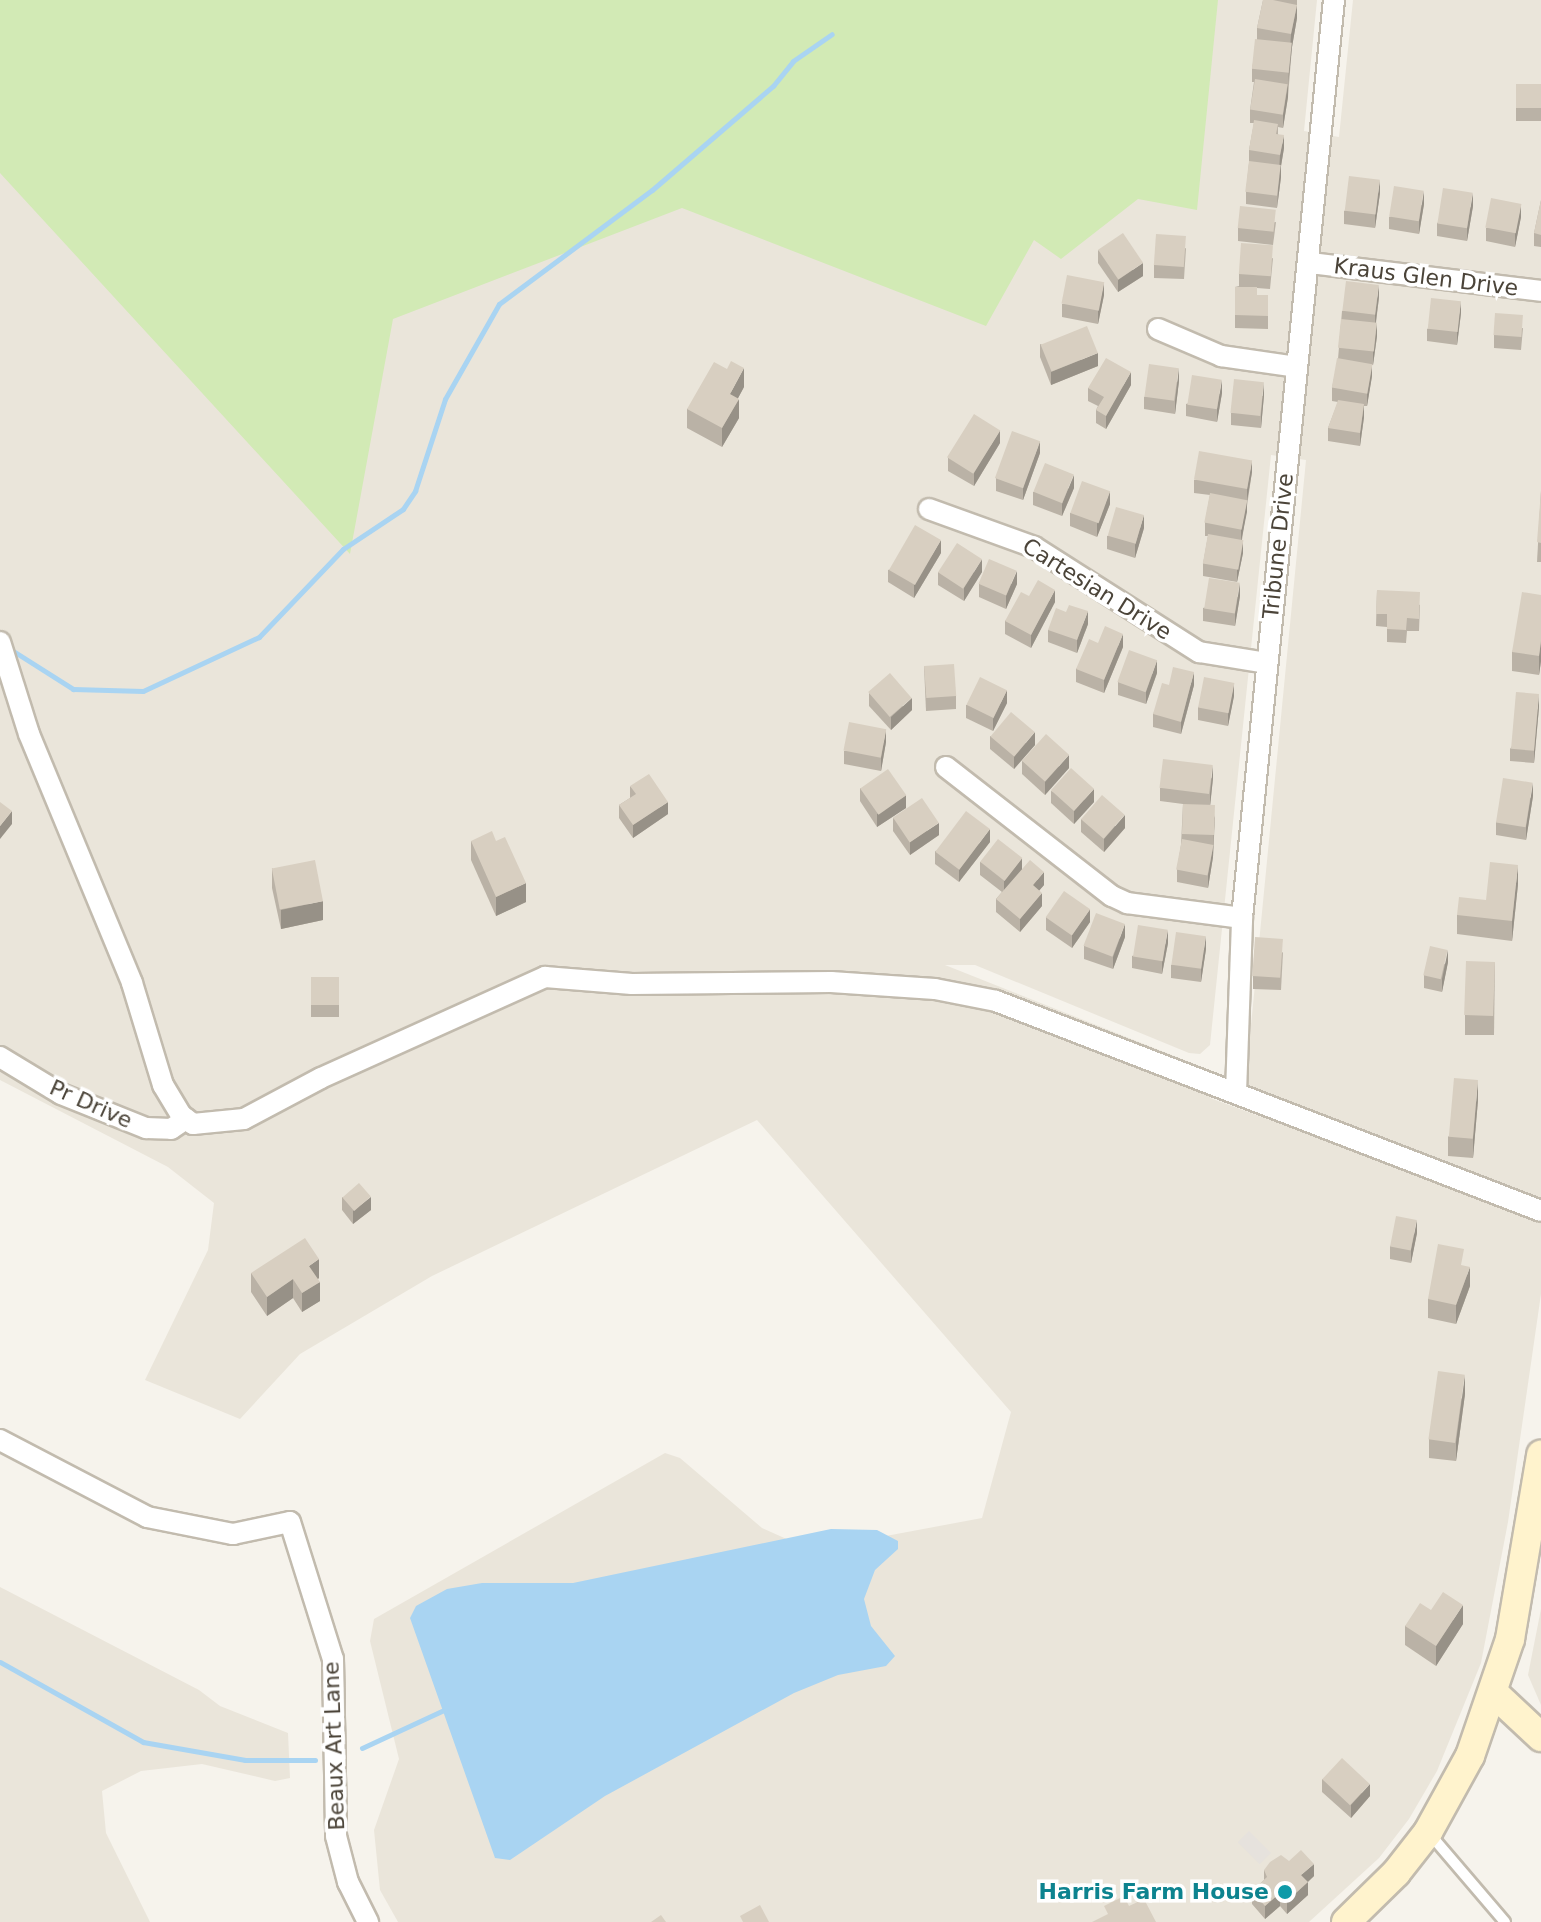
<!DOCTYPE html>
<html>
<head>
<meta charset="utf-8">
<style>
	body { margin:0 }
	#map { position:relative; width:1541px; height:1922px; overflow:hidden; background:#f6f3ec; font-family:"DejaVu Sans",sans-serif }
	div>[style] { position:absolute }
	.residential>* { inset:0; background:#eae5da }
	.industrial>* { inset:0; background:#e6e2dd; transform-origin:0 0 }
	.green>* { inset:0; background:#d2eab5 }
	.water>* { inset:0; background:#a9d4f2 }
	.stream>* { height:5px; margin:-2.5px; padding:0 2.5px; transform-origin:2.5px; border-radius:2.5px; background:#a9d4f2 }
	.roads { filter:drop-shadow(2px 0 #c2bbae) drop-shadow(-2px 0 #c2bbae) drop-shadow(0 2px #c2bbae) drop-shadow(0 -2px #c2bbae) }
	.lane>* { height:10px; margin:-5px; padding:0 5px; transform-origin:5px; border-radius:5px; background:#fff }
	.street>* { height:20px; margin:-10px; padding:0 10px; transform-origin:10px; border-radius:10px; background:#fff }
	.secondary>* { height:28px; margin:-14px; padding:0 14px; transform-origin:14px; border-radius:14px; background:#fff3cd }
	.wall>* { inset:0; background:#bab2a6; transform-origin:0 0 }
	.shaded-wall>* { inset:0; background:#979187 }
	.building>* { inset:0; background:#d8cfc1; transform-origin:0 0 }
	.dots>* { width:22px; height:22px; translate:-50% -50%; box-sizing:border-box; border:4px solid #fff; border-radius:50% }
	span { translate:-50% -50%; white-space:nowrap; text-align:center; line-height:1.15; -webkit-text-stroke:7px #fff; paint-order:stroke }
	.street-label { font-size:22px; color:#4b4439 }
	.culture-label { font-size:22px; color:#0d838f; font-weight:700 }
	.right { translate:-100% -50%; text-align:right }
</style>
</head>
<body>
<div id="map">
	<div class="residential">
		<i style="clip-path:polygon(0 0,1317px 0,1304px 131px,1339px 137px,1353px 0,1541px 0,1541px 1202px,1245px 1087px,1306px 460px,1271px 455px,1210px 1045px,1200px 1054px,1189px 1053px,975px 965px,945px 965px,1212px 1071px,1210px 1098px,1541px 1220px,1541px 1294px,1508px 1522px,1481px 1663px,1437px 1771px,1409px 1819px,1379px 1858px,1309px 1922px,398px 1922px,380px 1890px,374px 1830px,399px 1759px,370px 1641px,374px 1619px,665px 1453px,680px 1458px,762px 1528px,811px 1550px,982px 1518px,1011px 1412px,757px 1120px,432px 1276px,300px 1354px,240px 1419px,145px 1380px,208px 1250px,214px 1203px,168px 1167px,0 1080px)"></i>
		<i style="clip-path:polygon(0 1587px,199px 1690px,220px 1706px,288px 1733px,290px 1778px,275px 1781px,202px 1764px,141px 1771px,102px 1791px,106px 1833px,150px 1922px,0 1922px)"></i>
		<i style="clip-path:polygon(1541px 1609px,1541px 1705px,1528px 1675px)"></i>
	</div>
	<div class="industrial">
		<i style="left:1249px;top:1831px;width:31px;height:16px;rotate:45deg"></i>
	</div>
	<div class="green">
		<i style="clip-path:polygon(0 0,1218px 0,1197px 210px,1138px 199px,1061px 259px,1034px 240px,986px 326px,682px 208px,393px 319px,350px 554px,0 173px)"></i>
	</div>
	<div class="water">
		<i style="clip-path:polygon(831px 1529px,877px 1530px,898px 1541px,898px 1549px,875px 1570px,864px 1599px,871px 1626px,895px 1656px,886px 1666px,838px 1675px,794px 1693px,605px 1796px,510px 1860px,495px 1858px,410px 1618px,416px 1606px,447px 1589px,482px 1583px,573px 1583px)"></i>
	</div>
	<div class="stream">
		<i style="left:10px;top:649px;width:75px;rotate:32.4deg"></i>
		<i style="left:73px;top:689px;width:70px;rotate:1.6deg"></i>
		<i style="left:143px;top:691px;width:128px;rotate:-25deg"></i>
		<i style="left:259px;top:637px;width:122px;rotate:-46.3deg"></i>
		<i style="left:343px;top:549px;width:72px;rotate:-33.7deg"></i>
		<i style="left:403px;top:509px;width:22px;rotate:-56deg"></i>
		<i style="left:415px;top:491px;width:97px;rotate:-71.9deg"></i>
		<i style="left:445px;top:399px;width:109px;rotate:-60.4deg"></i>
		<i style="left:499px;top:304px;width:191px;rotate:-36.7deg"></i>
		<i style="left:652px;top:190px;width:160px;rotate:-40.7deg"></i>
		<i style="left:773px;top:86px;width:32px;rotate:-51deg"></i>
		<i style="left:793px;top:61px;width:47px;rotate:-34.7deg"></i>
		<i style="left:0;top:1662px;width:164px;rotate:29.2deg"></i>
		<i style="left:143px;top:1742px;width:104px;rotate:10deg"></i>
		<i style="left:245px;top:1760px;width:70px"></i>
		<i style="left:362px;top:1748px;width:95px;rotate:-24.9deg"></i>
	</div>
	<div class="roads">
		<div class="lane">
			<i style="left:1429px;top:1833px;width:117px;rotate:49.5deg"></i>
		</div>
		<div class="street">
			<i style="left:1310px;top:263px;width:233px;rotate:6.9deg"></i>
			<i style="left:1158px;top:329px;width:69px;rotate:23.2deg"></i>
			<i style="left:1221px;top:356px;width:76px;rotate:8.3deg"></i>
			<i style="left:929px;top:509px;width:112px;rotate:19.9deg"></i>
			<i style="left:1034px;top:547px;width:196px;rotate:32.5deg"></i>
			<i style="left:1199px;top:652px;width:68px;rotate:9.3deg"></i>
			<i style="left:0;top:642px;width:96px;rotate:72.5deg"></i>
			<i style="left:29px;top:734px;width:269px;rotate:67.5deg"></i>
			<i style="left:132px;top:983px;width:107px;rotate:73.1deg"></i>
			<i style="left:163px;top:1085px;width:35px;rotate:59deg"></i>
			<i style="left:181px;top:1115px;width:15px;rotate:37deg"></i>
			<i style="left:193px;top:1124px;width:51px;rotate:-5.6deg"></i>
			<i style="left:244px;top:1119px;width:87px;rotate:-28deg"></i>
			<i style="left:321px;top:1078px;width:246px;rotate:-24.3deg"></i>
			<i style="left:545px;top:977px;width:87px;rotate:4.6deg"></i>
			<i style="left:632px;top:984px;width:199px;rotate:-0.6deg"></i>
			<i style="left:831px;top:982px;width:104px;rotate:3.9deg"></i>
			<i style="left:935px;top:989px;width:62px;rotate:11.1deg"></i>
			<i style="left:996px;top:1001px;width:584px;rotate:21.07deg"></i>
			<i style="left:946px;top:767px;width:210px;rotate:37.9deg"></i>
			<i style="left:1112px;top:896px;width:17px;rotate:25deg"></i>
			<i style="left:1127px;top:903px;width:116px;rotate:7.4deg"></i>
			<i style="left:0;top:1057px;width:71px;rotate:31.2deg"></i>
			<i style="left:61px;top:1094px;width:92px;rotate:21.8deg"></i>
			<i style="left:146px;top:1128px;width:25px;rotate:2deg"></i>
			<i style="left:171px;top:1129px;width:18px;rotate:-34deg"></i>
			<i style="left:1236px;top:1093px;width:175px;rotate:-88deg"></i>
			<i style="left:1242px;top:918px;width:923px;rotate:-84.28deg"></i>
			<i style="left:0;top:1440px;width:166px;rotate:27.6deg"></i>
			<i style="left:147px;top:1517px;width:88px;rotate:11.2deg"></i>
			<i style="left:233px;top:1534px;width:58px;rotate:-11.9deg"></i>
			<i style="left:290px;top:1522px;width:144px;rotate:72.6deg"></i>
			<i style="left:333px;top:1659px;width:177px;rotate:89deg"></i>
			<i style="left:336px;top:1836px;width:48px;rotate:75.4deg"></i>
			<i style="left:348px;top:1882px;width:45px;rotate:63.4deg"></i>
		</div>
		<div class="secondary">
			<i style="left:1495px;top:1694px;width:63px;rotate:43.1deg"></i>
			<i style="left:1346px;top:1922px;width:70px;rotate:-44.4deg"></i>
			<i style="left:1396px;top:1873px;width:52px;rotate:-52deg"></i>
			<i style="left:1428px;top:1832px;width:87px;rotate:-61.1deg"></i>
			<i style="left:1470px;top:1756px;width:124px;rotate:-71.1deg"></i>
			<i style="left:1510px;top:1639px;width:187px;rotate:-80.4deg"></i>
		</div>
	</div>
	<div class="wall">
		<i style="clip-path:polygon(1263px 0,1297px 0,1297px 18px,1292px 47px,1288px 97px,1283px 128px,1278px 127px,1278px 134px,1284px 148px,1281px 166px,1281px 177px,1277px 208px,1246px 204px,1246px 192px,1249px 163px,1249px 150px,1254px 123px,1250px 123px,1250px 110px,1254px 82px,1252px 82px,1252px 69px,1257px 39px,1257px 28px)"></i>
		<i style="left:1541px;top:84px;width:37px;height:25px;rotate:90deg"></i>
		<i style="clip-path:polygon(1380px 193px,1375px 228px,1344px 224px,1344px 211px)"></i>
		<i style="clip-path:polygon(1541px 200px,1541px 247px,1534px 246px,1534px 233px)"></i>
		<i style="clip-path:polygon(1424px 204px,1419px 234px,1389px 229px,1389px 217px)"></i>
		<i style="clip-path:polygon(1473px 206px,1467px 241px,1437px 236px,1437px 223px)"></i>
		<i style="clip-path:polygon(1521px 217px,1515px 247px,1486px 241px,1486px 228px)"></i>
		<i style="clip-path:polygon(1276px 222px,1273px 245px,1238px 241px,1238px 228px)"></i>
		<i style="clip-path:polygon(1186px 248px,1184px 279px,1154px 278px,1154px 265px)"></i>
		<i style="clip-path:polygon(1098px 250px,1143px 276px,1118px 292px,1098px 263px)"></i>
		<i style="clip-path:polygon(1273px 258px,1270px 289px,1257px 288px,1257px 295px,1268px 295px,1268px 329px,1235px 328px,1235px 287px,1239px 286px,1239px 274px)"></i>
		<i style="clip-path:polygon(1104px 295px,1098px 324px,1062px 317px,1062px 304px)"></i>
		<i style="clip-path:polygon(1379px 297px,1376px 323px,1377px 336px,1373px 365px,1372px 365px,1372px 376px,1367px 406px,1364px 406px,1364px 417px,1360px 446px,1328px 441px,1328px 428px,1338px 402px,1332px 401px,1332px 388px,1338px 359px,1342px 311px)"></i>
		<i style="clip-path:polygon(1461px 313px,1457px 345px,1427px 341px,1427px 329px)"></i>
		<i style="clip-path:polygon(1523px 328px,1521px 350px,1494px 348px,1494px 335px)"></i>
		<i style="clip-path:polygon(1040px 344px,1098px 366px,1051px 385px,1040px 357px)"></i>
		<i style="clip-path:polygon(1179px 381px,1175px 414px,1144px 409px,1144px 397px)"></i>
		<i style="clip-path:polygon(1131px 385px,1106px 429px,1096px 423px,1096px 410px,1098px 406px,1088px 401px,1088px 388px)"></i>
		<i style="clip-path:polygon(744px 387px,738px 398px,739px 418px,722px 447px,687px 428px,687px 409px)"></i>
		<i style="clip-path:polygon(1222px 393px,1217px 422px,1186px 416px,1186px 404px)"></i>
		<i style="clip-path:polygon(1264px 395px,1261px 428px,1231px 425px,1231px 413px)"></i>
		<i style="clip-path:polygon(1000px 443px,974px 486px,948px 471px,948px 458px)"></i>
		<i style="clip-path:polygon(1040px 453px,1023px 500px,996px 491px,996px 478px)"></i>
		<i style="clip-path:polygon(1252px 472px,1242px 540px,1243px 553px,1237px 582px,1203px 576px,1203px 564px,1208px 536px,1205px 536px,1205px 523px,1210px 495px,1194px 493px,1194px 480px)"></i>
		<i style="clip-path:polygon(1074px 488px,1062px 516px,1033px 505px,1033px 492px)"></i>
		<i style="clip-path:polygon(1541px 491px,1541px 562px,1537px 562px)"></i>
		<i style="clip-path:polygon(1110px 504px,1097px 537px,1070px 526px,1070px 513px)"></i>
		<i style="clip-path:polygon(1144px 528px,1135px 558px,1107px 549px,1107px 536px)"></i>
		<i style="clip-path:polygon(941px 553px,914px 598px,888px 582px,888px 570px)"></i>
		<i style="clip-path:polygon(938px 572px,982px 572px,964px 601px,938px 585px)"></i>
		<i style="clip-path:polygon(979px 584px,1017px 584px,1006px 609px,979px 597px)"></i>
		<i style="clip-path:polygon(1377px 590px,1420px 605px,1419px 631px,1407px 631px,1406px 643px,1387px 642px,1387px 627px,1376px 626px)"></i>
		<i style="clip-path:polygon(1541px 595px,1541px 661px,1539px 675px,1512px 671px,1512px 652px)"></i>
		<i style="clip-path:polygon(1029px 596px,1055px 602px,1031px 648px,1005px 634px,1005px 621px)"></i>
		<i style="clip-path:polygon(1240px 596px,1235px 626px,1203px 621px,1203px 608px)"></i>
		<i style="clip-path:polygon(1088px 624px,1077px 653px,1048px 642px,1048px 630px)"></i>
		<i style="clip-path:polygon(1098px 643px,1123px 647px,1104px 693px,1076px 682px,1076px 669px)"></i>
		<i style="clip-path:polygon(924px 666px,956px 696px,956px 709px,926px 711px)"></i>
		<i style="clip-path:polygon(1157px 673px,1146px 704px,1118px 695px,1118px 682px)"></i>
		<i style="clip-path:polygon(1169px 685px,1194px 685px,1181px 734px,1153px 727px,1153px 714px)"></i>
		<i style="clip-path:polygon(869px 693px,912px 710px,891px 730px,869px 706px)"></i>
		<i style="clip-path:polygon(1234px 696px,1228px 726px,1198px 720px,1198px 707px)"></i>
		<i style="clip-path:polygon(1007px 703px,993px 731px,966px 718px,966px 705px)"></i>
		<i style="clip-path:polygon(1539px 707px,1534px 763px,1510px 761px,1510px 749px)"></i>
		<i style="clip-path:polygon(990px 736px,1035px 745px,1014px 769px,990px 749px)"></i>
		<i style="clip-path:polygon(886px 742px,881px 771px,844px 764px,844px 751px)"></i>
		<i style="clip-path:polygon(1022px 761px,1069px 768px,1045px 795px,1022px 774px)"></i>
		<i style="clip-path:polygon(1213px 778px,1210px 805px,1215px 818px,1213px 857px,1208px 888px,1177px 882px,1177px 870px,1181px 845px,1183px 804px,1160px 801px,1160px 788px)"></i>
		<i style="clip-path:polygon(630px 786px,668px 814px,633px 838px,619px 818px,619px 805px,630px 798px)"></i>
		<i style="clip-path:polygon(860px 788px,906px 808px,877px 827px,860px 801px)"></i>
		<i style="clip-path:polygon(1051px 791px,1094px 802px,1074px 824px,1051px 803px)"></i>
		<i style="clip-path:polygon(1533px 796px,1526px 840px,1496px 835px,1496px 822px)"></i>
		<i style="clip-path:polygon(893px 818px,939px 835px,910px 855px,893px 831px)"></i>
		<i style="clip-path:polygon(1081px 819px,1125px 828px,1104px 852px,1081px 832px)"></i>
		<i style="clip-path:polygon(471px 841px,496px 841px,526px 902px,496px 916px,471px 860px)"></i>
		<i style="clip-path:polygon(990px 842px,959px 882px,935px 864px,935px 851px)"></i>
		<i style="clip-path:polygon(980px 862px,1022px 869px,1044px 885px,1039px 890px,1042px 906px,1020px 932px,996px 912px,996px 899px,1002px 892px,980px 875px)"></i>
		<i style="clip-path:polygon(272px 868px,323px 920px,281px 929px,272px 888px)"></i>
		<i style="clip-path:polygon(1518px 884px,1512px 941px,1457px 934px,1457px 915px)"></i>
		<i style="clip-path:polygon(1046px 917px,1090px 922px,1072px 948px,1046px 930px)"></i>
		<i style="clip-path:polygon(1125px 937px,1113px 969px,1084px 959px,1084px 946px)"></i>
		<i style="clip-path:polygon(1168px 943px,1162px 974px,1132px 968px,1132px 956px)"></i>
		<i style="clip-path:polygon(1206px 949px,1201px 982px,1171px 978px,1171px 965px)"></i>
		<i style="clip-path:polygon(1283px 952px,1281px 990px,1253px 989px,1253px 976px)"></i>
		<i style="clip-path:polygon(1448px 962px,1442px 992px,1424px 988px,1424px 975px)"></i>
		<i style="clip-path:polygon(1495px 962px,1494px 1035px,1465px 1035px,1465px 1015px)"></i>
		<i style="left:339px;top:977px;width:40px;height:28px;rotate:90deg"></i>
		<i style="clip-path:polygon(1478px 1100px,1473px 1158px,1448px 1156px,1448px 1137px)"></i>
		<i style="clip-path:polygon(342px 1197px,371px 1210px,353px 1224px,342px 1210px)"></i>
		<i style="clip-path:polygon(1417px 1233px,1411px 1263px,1390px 1259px,1390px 1246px)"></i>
		<i style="clip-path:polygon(1464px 1266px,1470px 1286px,1456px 1324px,1428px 1318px,1428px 1299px)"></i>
		<i style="clip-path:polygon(251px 1273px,319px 1278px,318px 1279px,320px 1301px,302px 1312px,293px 1298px,267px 1316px,251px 1292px)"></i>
		<i style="clip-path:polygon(1465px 1394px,1456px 1461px,1429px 1458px,1429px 1439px)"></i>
		<i style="clip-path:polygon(1431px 1610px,1463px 1624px,1436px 1666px,1405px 1645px,1405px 1626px)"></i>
		<i style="clip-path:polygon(1322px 1779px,1370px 1796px,1351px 1818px,1322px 1792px)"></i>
		<i style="clip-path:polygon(1264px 1870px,1314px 1876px,1308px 1882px,1308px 1895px,1287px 1914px,1280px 1906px,1265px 1919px,1252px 1904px,1252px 1891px,1264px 1880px)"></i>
	</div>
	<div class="shaded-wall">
		<i style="clip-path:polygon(1297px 5px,1297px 18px,1292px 47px,1288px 86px,1291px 34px)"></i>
		<i style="clip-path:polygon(1288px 84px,1288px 97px,1283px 128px,1283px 115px)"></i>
		<i style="clip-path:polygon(1284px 135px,1284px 148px,1281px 166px,1281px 177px,1277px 208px,1280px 155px)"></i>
		<i style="clip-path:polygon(1380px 180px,1380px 193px,1375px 228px,1375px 215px)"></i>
		<i style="clip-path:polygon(1424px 191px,1424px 204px,1419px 234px,1419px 221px)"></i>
		<i style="clip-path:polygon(1473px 193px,1473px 206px,1467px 241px,1467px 228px)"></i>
		<i style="clip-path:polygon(1521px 204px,1521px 217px,1515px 247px,1515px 234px)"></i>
		<i style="clip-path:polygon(1143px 263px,1143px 276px,1118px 292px,1118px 280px)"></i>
		<i style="clip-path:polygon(1104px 282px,1104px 295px,1098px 324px,1098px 311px)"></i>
		<i style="clip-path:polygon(1379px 285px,1379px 297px,1375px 328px,1375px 315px)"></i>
		<i style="clip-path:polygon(1461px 301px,1461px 313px,1457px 345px,1457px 332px)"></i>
		<i style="clip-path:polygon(1377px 323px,1377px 336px,1373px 365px,1373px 352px)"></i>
		<i style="clip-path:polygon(1098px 353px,1098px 366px,1051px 385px,1051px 372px)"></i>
		<i style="clip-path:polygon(1372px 364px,1372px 376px,1367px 406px,1367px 394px)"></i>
		<i style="clip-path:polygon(744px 368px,744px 387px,730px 413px,730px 394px)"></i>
		<i style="clip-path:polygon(1179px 368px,1179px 381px,1175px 414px,1175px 401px)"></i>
		<i style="clip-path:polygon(1131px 372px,1131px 385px,1106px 429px,1106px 416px)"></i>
		<i style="clip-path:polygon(1222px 380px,1222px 393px,1217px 422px,1217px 409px)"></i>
		<i style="clip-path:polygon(1264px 382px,1264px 395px,1261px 428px,1261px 415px)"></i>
		<i style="clip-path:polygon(739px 399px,739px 418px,722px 447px,722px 428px)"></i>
		<i style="clip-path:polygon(1364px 404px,1364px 417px,1360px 446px,1360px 433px)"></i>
		<i style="clip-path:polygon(1000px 430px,1000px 443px,974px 486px,974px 473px)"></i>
		<i style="clip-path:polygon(1040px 441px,1040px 453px,1023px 500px,1023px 487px)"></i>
		<i style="clip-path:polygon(1252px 460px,1252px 472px,1247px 501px,1247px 488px)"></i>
		<i style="clip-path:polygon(1074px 475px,1074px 488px,1062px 516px,1062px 504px)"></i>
		<i style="clip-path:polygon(1110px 491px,1110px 504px,1097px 537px,1097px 524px)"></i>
		<i style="clip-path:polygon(1247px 500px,1247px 512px,1241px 542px,1241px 529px)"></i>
		<i style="clip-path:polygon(1144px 515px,1144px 528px,1135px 558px,1135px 545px)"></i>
		<i style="clip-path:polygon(941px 540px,941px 553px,914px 598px,914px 585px)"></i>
		<i style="clip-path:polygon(1243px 540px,1243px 553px,1237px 582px,1237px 569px)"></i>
		<i style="clip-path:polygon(982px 559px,982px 572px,964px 601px,964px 588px)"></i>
		<i style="clip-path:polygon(1017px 571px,1017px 584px,1006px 609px,1006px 596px)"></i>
		<i style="clip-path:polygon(1240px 583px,1240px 596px,1235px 626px,1235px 614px)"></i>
		<i style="clip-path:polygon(1055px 590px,1055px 602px,1031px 648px,1031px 635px)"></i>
		<i style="clip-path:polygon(1088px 611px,1088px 624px,1077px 653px,1077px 640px)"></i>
		<i style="clip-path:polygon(1123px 634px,1123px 647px,1104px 693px,1104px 680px)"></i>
		<i style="clip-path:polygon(1541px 641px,1541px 661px,1539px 675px,1539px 656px)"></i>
		<i style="clip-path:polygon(1157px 660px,1157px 673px,1146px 704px,1146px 692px)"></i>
		<i style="clip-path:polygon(1194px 672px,1194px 685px,1181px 734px,1181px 722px)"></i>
		<i style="clip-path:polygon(1234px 683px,1234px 696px,1228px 726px,1228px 713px)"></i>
		<i style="clip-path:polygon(1007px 690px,1007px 703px,993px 731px,993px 719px)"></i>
		<i style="clip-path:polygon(1539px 694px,1539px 707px,1534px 763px,1534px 751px)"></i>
		<i style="clip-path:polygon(912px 698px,912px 710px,891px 730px,891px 717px)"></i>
		<i style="clip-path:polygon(886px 729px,886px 742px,881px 771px,881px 758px)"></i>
		<i style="clip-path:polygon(1035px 732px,1035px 745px,1014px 769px,1014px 757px)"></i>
		<i style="clip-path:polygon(1069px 755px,1069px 768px,1045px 795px,1045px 782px)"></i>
		<i style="clip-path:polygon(1213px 765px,1213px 778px,1210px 807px,1210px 794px)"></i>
		<i style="clip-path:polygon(1533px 783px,1533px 796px,1526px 840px,1526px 827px)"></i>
		<i style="clip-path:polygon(1094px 789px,1094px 802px,1074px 824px,1074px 811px)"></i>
		<i style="clip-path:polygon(906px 795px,906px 808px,877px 827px,877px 814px)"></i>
		<i style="clip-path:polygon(668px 802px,668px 814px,633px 838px,633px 825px)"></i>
		<i style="clip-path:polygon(1215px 805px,1213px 857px,1208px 888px,1208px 875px,1213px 847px)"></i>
		<i style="clip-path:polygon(12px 811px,12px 824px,0 839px,0 826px)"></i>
		<i style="clip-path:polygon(1125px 815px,1125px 828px,1104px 852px,1104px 839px)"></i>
		<i style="clip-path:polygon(939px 823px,939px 835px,910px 855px,910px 842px)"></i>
		<i style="clip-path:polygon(990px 829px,990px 842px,959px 882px,959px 870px)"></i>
		<i style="clip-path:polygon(1022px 858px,1022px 871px,1004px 894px,1004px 881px)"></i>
		<i style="clip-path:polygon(1518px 865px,1518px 884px,1512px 941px,1512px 921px)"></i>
		<i style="clip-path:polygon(1044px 872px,1044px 885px,1033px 898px,1033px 885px)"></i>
		<i style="clip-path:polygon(526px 883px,526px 902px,496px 916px,496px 897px)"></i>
		<i style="clip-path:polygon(1042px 893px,1042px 906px,1020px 932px,1020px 919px)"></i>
		<i style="clip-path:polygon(323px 901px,323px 920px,281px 929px,281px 910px)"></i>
		<i style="clip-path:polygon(1090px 909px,1090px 922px,1072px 948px,1072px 935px)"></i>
		<i style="clip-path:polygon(1125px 924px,1125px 937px,1113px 969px,1113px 957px)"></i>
		<i style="clip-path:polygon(1168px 930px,1168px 943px,1162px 974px,1162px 962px)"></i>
		<i style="clip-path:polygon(1206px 936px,1206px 949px,1201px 982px,1201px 969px)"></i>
		<i style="clip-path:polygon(1448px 950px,1448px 962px,1442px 992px,1442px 979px)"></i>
		<i style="clip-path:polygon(1478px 1080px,1478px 1100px,1473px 1158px,1473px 1139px)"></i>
		<i style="clip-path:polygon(371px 1197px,371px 1210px,353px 1224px,353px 1211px)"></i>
		<i style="clip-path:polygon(1417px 1220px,1417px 1233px,1411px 1263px,1411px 1250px)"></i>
		<i style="clip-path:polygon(319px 1259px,319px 1278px,309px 1285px,309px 1266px)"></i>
		<i style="clip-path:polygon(1470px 1267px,1470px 1286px,1456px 1324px,1456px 1305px)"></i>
		<i style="clip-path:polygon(293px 1279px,293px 1298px,267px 1316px,267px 1297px)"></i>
		<i style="clip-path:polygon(320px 1282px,320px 1301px,302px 1312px,302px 1293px)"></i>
		<i style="clip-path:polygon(1465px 1375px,1465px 1394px,1456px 1461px,1456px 1442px)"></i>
		<i style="clip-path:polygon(1463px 1605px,1463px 1624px,1436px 1666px,1436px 1646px)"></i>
		<i style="clip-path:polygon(1370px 1784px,1370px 1796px,1351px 1818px,1351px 1805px)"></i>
		<i style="clip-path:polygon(1314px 1864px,1314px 1876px,1301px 1888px,1301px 1875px)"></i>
		<i style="clip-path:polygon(1308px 1882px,1308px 1895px,1287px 1914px,1287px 1901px)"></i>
		<i style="clip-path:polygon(1280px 1893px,1280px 1906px,1265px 1919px,1265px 1906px)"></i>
	</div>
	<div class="building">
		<i style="clip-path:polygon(1263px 0,1273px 0,1297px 5px,1291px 34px,1257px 28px)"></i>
		<i style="left:1255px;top:39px;width:37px;height:30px;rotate:6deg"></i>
		<i style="left:1255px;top:79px;width:33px;height:31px;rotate:9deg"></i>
		<i style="left:1541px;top:84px;width:24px;height:25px;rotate:90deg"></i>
		<i style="clip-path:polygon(1254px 120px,1278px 124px,1276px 134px,1284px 135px,1280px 155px,1249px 150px)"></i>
		<i style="left:1249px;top:161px;width:32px;height:31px;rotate:7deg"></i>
		<i style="left:1349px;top:176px;width:31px;height:35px;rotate:7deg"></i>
		<i style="left:1394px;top:186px;width:30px;height:31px;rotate:9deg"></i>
		<i style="left:1443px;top:188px;width:30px;height:36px;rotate:9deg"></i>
		<i style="left:1491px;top:198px;width:31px;height:30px;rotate:11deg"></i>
		<i style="clip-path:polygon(1541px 200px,1541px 235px,1534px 233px)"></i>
		<i style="left:1240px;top:206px;width:36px;height:22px;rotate:6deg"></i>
		<i style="left:1123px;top:233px;width:36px;height:30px;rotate:56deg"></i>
		<i style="left:1156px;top:234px;width:30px;height:31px;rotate:4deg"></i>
		<i style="left:1241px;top:243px;width:32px;height:31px;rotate:4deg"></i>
		<i style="left:1067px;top:275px;width:38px;height:29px;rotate:11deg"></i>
		<i style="left:1346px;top:281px;width:33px;height:30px;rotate:7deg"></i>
		<i style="clip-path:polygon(1235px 287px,1257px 287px,1257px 295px,1268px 295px,1268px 316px,1235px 315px)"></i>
		<i style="left:1431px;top:298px;width:30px;height:31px;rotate:6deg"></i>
		<i style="left:1495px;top:313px;width:28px;height:22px;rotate:4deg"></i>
		<i style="left:1341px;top:319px;width:36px;height:29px;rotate:6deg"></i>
		<i style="left:1087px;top:326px;width:29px;height:50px;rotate:68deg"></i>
		<i style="clip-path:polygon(1106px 358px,1131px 372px,1106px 416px,1096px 410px,1104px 397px,1088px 388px)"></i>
		<i style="left:1337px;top:358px;width:36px;height:30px;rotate:10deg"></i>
		<i style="clip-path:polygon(731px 361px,744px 368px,730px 394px,739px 399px,722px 428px,687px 409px,714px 362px,727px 369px)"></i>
		<i style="left:1149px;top:364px;width:30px;height:33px;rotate:8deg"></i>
		<i style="left:1192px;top:375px;width:30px;height:30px;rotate:9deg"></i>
		<i style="left:1234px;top:379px;width:30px;height:34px;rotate:6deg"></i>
		<i style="clip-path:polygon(1338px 400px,1364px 404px,1360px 433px,1328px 428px)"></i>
		<i style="left:974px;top:414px;width:31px;height:51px;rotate:32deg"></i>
		<i style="left:1012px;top:431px;width:30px;height:50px;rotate:20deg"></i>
		<i style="left:1199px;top:451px;width:54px;height:29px;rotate:10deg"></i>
		<i style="left:1045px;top:463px;width:31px;height:31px;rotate:22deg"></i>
		<i style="left:1082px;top:481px;width:30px;height:34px;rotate:20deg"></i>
		<i style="clip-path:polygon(1541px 491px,1541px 543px,1537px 542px)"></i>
		<i style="left:1210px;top:493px;width:38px;height:30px;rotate:11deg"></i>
		<i style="left:1116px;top:507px;width:29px;height:30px;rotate:16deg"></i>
		<i style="left:915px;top:525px;width:30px;height:52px;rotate:30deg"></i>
		<i style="left:1208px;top:534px;width:36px;height:30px;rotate:10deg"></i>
		<i style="left:957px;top:543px;width:30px;height:35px;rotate:33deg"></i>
		<i style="left:989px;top:559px;width:30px;height:27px;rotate:23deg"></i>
		<i style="left:1209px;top:578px;width:31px;height:31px;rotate:9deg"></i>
		<i style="clip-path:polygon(1038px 580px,1055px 590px,1031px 635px,1005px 621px,1021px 592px,1029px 596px)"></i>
		<i style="clip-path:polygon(1377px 590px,1420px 592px,1419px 619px,1407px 618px,1406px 630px,1387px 629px,1387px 614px,1376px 614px)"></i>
		<i style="clip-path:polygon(1522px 592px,1541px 595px,1541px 641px,1539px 656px,1512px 652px)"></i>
		<i style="clip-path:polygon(1069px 605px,1088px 611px,1077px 640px,1048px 630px,1056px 608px,1066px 612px)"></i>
		<i style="clip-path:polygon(1105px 626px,1123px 634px,1104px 680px,1076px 669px,1089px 639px,1098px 643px)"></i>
		<i style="left:1129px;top:650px;width:30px;height:34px;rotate:20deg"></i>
		<i style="left:954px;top:664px;width:32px;height:30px;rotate:86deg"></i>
		<i style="clip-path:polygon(1173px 667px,1194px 672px,1181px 722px,1153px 714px,1162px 683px,1169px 685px)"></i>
		<i style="left:890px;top:673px;width:33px;height:29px;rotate:49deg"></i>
		<i style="left:980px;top:677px;width:30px;height:31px;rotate:26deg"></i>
		<i style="left:1204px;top:677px;width:31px;height:31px;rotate:11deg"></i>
		<i style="left:1516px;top:692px;width:23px;height:57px;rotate:5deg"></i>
		<i style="left:1011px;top:712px;width:31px;height:32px;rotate:40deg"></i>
		<i style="left:849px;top:722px;width:38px;height:29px;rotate:11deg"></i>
		<i style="left:1046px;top:734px;width:31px;height:36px;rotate:42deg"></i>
		<i style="left:1163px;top:759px;width:50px;height:29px;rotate:7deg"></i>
		<i style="left:1071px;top:768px;width:31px;height:30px;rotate:42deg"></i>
		<i style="left:888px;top:769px;width:32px;height:34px;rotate:55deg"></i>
		<i style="clip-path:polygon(649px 774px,668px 802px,633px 825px,619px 805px,636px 794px,630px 786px)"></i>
		<i style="left:1503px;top:778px;width:30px;height:45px;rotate:9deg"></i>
		<i style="left:1102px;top:795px;width:30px;height:32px;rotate:41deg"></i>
		<i style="left:922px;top:798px;width:30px;height:35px;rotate:56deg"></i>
		<i style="clip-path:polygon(0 802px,12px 811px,0 826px)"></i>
		<i style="left:1183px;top:804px;width:32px;height:30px;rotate:2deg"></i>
		<i style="left:966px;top:811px;width:30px;height:51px;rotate:37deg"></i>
		<i style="clip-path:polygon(492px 831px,496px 841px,505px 837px,526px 883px,496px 897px,471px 841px)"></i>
		<i style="left:998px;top:839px;width:31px;height:29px;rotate:38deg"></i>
		<i style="left:1182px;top:839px;width:32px;height:31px;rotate:11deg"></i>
		<i style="left:315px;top:860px;width:42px;height:44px;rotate:79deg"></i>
		<i style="clip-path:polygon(1030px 860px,1044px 872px,1033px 885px,1042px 893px,1020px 919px,996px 899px)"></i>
		<i style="clip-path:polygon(1490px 862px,1518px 865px,1512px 921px,1457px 915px,1459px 897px,1486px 900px)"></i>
		<i style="left:1064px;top:891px;width:32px;height:32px;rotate:35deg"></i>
		<i style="left:1096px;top:913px;width:31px;height:35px;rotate:21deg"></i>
		<i style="left:1138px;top:925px;width:30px;height:32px;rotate:9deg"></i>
		<i style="left:1176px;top:932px;width:30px;height:33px;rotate:8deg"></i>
		<i style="left:1255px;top:937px;width:28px;height:39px;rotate:4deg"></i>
		<i style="left:1430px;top:946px;width:18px;height:30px;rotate:13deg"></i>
		<i style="left:1466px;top:961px;width:29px;height:54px;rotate:2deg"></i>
		<i style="left:339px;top:977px;width:28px;height:28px;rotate:90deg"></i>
		<i style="left:1454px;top:1078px;width:24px;height:59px;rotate:5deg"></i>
		<i style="left:359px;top:1183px;width:18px;height:22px;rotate:49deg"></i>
		<i style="left:1396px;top:1216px;width:21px;height:31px;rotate:11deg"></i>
		<i style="clip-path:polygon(305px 1238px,319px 1259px,309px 1266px,320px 1282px,302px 1293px,293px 1279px,267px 1297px,251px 1273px)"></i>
		<i style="clip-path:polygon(1438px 1244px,1464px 1249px,1461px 1265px,1470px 1267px,1456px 1305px,1428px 1299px)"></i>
		<i style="left:1438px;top:1371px;width:27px;height:69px;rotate:8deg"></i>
		<i style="clip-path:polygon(1443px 1592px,1463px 1605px,1436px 1646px,1405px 1626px,1420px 1603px,1431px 1610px)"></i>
		<i style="left:1342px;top:1758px;width:38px;height:29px;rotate:43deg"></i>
		<i style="clip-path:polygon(1301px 1850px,1314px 1864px,1301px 1875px,1308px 1882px,1287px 1901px,1280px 1893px,1265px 1906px,1252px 1891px,1267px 1877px,1264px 1870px,1270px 1862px,1281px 1855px,1289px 1861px)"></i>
		<i style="clip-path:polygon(1124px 1896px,1129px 1906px,1144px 1899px,1156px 1922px,1092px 1922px,1108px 1914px,1104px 1906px)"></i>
		<i style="clip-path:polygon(760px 1905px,769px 1922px,743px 1922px,740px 1916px)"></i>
		<i style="clip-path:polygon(661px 1915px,666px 1922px,651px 1922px)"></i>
	</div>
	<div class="dots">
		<i style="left:1285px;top:1892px;background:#0f9aa8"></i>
	</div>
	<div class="street-label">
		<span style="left:1426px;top:277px;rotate:7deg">Kraus Glen Drive</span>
		<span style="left:1278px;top:546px;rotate:-84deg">Tribune Drive</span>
		<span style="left:1097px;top:589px;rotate:32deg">Cartesian Drive</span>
		<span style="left:91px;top:1104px;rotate:24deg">Pr Drive</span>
		<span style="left:334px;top:1746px;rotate:-92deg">Beaux Art Lane</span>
	</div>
	<div class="culture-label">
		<span class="right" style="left:1269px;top:1892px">Harris Farm House</span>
	</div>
</div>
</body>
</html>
